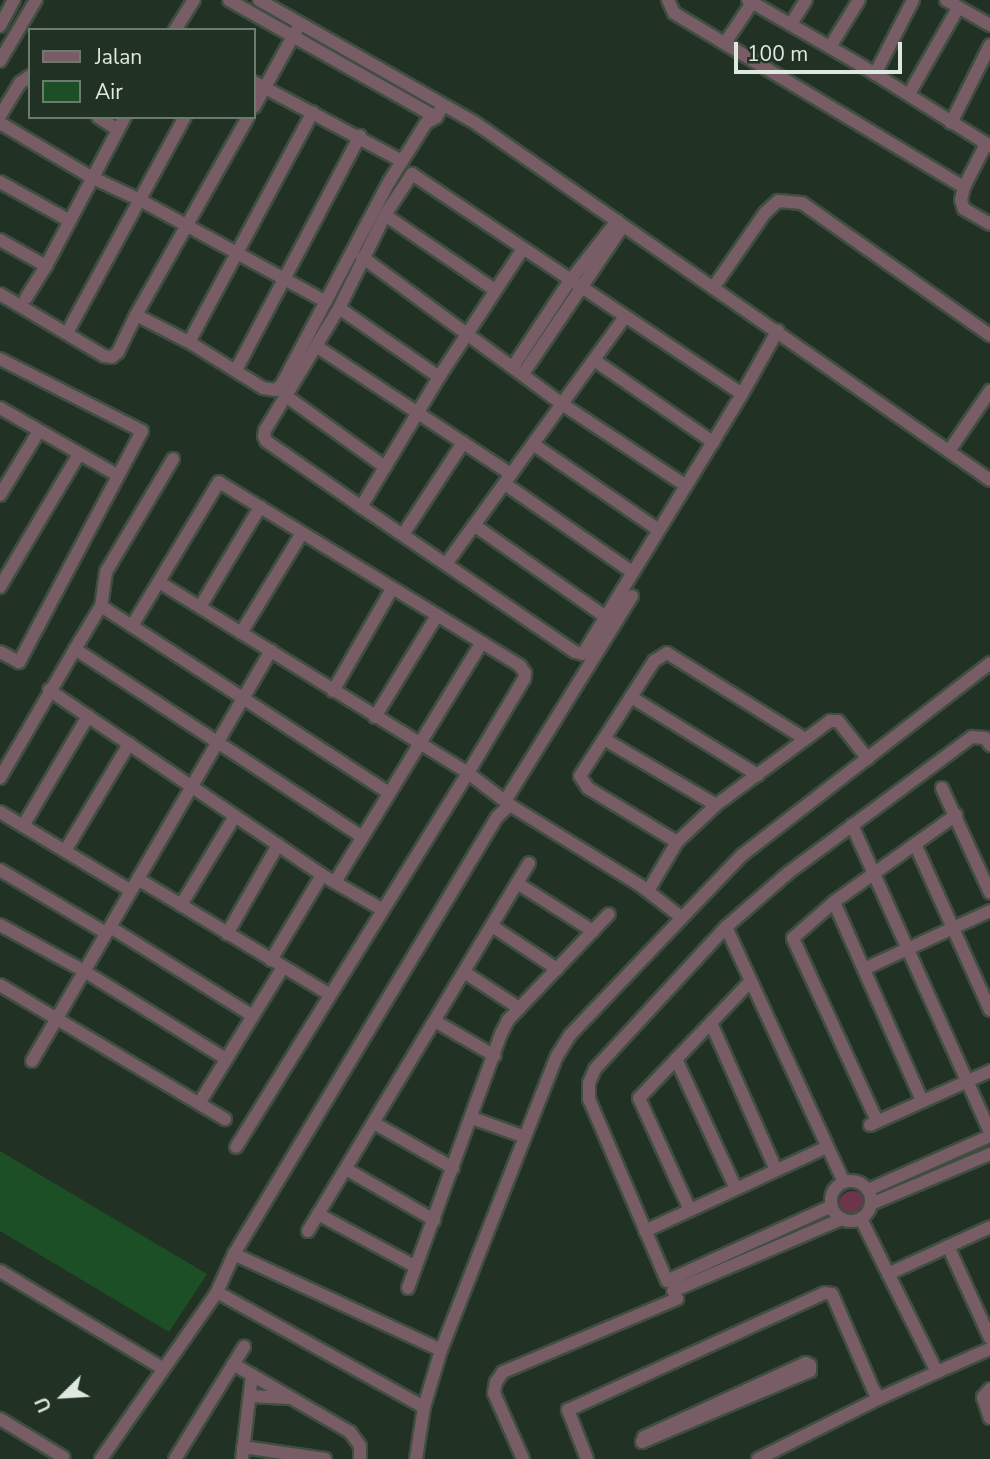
<!DOCTYPE html>
<html>
<head>
<meta charset="utf-8">
<style>
	body { margin:0 }
	#map { position:relative; width:990px; height:1459px; overflow:hidden; background:#213123; font-family:"Nunito Sans",sans-serif }
	div>[style] { position:absolute }
	.green>* { inset:0; background:#6c354b }
	.round { border-radius:50% }
	.water>* { inset:0; background:#1d4f26 }
	.roads { filter:drop-shadow(2px 0 #3f4e41) drop-shadow(-2px 0 #3f4e41) drop-shadow(0 2px #3f4e41) drop-shadow(0 -2px #3f4e41) }
	.minor>* { height:12px; margin:-6px; padding:0 6px; transform-origin:6px; border-radius:6px; background:#785c66 }
	.minor>.ring { margin:-6px; padding:0; box-sizing:content-box; background:none; border:12px solid #785c66; border-radius:50% }
	span { translate:-50% -50%; white-space:nowrap; text-align:center; line-height:1.15; -webkit-text-stroke:7px #213123; paint-order:stroke }
	.legend { position:absolute; left:28px; top:28px; width:228px; height:91px; box-sizing:border-box; background:#213123; border:2px solid #6d7a6e; margin:0; padding:9px 12px; list-style:none; font-size:21px; color:#dee8df }
	.legend li { display:flex; align-items:center; gap:14px; height:35px }
	.legend b { width:35px; border:2px solid #6d7a6e }
	.north { position:absolute; left:28px; top:1361px; width:70px; height:70px; -webkit-text-stroke:5px #213123; paint-order:stroke; rotate:246deg; font-size:19px; font-weight:700; line-height:28px; text-align:center; color:#dee8df }
	.north::after { content:''; display:block; margin:auto; width:24px; height:32px; background:#dee8df; clip-path:polygon(50% 0,100% 100%,50% 72%,0 100%) }
	.scale { position:absolute; left:734px; top:42px; width:168px; height:32px; box-sizing:border-box; border:4px solid #dee8df; border-top:0; padding-left:9px; font-size:21px; line-height:24px; white-space:nowrap; color:#dee8df; -webkit-text-stroke:5px #213123; paint-order:stroke }
</style>
</head>
<body>
<div id="map">
	<div class="green">
		<i class="round" style="left:839px;top:1191px;width:26px;height:26px"></i>
	</div>
	<div class="water">
		<i style="clip-path:polygon(0 1151px,207px 1274px,169px 1332px,0 1231px)"></i>
	</div>
	<div class="roads">
		<div class="minor">
			<i style="left:229px;top:0;width:238px;rotate:29.5deg"></i>
			<i style="left:259px;top:0;width:247px;rotate:29.6deg"></i>
			<i style="left:474px;top:122px;width:628px;rotate:34.75deg"></i>
			<i style="left:668px;top:0;width:14px;rotate:65deg"></i>
			<i style="left:674px;top:13px;width:338px;rotate:31deg"></i>
			<i style="left:964px;top:187px;width:13px;rotate:103deg"></i>
			<i style="left:961px;top:200px;width:9px;rotate:72deg"></i>
			<i style="left:964px;top:209px;width:30px;rotate:30deg"></i>
			<i style="left:748px;top:0;width:134px;rotate:30deg"></i>
			<i style="left:864px;top:67px;width:149px;rotate:32.1deg"></i>
			<i style="left:946px;top:0;width:51px;rotate:29.6deg"></i>
			<i style="left:791px;top:24px;width:28px;rotate:-58deg"></i>
			<i style="left:0;top:26px;width:30px;rotate:-62deg"></i>
			<i style="left:175px;top:30px;width:36px;rotate:-58deg"></i>
			<i style="left:725px;top:43px;width:52px;rotate:-56deg"></i>
			<i style="left:830px;top:47px;width:55px;rotate:-58.3deg"></i>
			<i style="left:0;top:61px;width:71px;rotate:-59.5deg"></i>
			<i style="left:875px;top:74px;width:83px;rotate:-62.8deg"></i>
			<i style="left:254px;top:82px;width:168px;rotate:28.1deg"></i>
			<i style="left:909px;top:94px;width:99px;rotate:-60.3deg"></i>
			<i style="left:254px;top:107px;width:87px;rotate:-61.1deg"></i>
			<i style="left:0;top:116px;width:39px;rotate:-59deg"></i>
			<i style="left:20px;top:83px;width:12px;rotate:-35deg"></i>
			<i style="left:98px;top:117px;width:24px;rotate:33deg"></i>
			<i style="left:0;top:123px;width:106px;rotate:30.7deg"></i>
			<i style="left:91px;top:177px;width:54px;rotate:25.1deg"></i>
			<i style="left:140px;top:200px;width:212px;rotate:28.7deg"></i>
			<i style="left:951px;top:123px;width:87px;rotate:-63.4deg"></i>
			<i style="left:0;top:182px;width:80px;rotate:29.1deg"></i>
			<i style="left:964px;top:187px;width:48px;rotate:-62.9deg"></i>
			<i style="left:385px;top:215px;width:133px;rotate:34.3deg"></i>
			<i style="left:0;top:240px;width:53px;rotate:29.5deg"></i>
			<i style="left:46px;top:266px;width:169px;rotate:-62.1deg"></i>
			<i style="left:362px;top:257px;width:248px;rotate:36.3deg"></i>
			<i style="left:562px;top:404px;width:147px;rotate:33.4deg"></i>
			<i style="left:713px;top:288px;width:91px;rotate:-55.3deg"></i>
			<i style="left:765px;top:213px;width:18px;rotate:-43deg"></i>
			<i style="left:778px;top:201px;width:24px;rotate:5deg"></i>
			<i style="left:802px;top:203px;width:230px;rotate:35.1deg"></i>
			<i style="left:0;top:294px;width:121px;rotate:30.8deg"></i>
			<i style="left:104px;top:356px;width:8px;rotate:7deg"></i>
			<i style="left:112px;top:357px;width:8px;rotate:-40deg"></i>
			<i style="left:118px;top:352px;width:41px;rotate:-64.1deg"></i>
			<i style="left:136px;top:315px;width:59px;rotate:27deg"></i>
			<i style="left:189px;top:342px;width:87px;rotate:31.9deg"></i>
			<i style="left:263px;top:388px;width:13px;rotate:9deg"></i>
			<i style="left:276px;top:390px;width:8px;rotate:-45deg"></i>
			<i style="left:282px;top:384px;width:229px;rotate:-62.1deg"></i>
			<i style="left:389px;top:182px;width:70px;rotate:-57.9deg"></i>
			<i style="left:426px;top:123px;width:12px;rotate:-31deg"></i>
			<i style="left:436px;top:117px;width:13px;rotate:-58deg"></i>
			<i style="left:26px;top:298px;width:38px;rotate:-58deg"></i>
			<i style="left:339px;top:308px;width:121px;rotate:34.6deg"></i>
			<i style="left:136px;top:315px;width:227px;rotate:-60.5deg"></i>
			<i style="left:67px;top:333px;width:246px;rotate:-61.4deg"></i>
			<i style="left:189px;top:342px;width:261px;rotate:-61.7deg"></i>
			<i style="left:316px;top:346px;width:233px;rotate:33.3deg"></i>
			<i style="left:0;top:359px;width:159px;rotate:26.9deg"></i>
			<i style="left:142px;top:431px;width:262px;rotate:118deg"></i>
			<i style="left:19px;top:662px;width:21px;rotate:-152deg"></i>
			<i style="left:594px;top:360px;width:145px;rotate:34.6deg"></i>
			<i style="left:514px;top:365px;width:100px;rotate:-56.5deg"></i>
			<i style="left:569px;top:282px;width:78px;rotate:-51.8deg"></i>
			<i style="left:236px;top:370px;width:265px;rotate:-62.1deg"></i>
			<i style="left:523px;top:374px;width:179px;rotate:-56deg"></i>
			<i style="left:742px;top:394px;width:397px;rotate:-146.3deg"></i>
			<i style="left:412px;top:174px;width:49px;rotate:123.4deg"></i>
			<i style="left:385px;top:215px;width:104px;rotate:116.3deg"></i>
			<i style="left:339px;top:308px;width:143px;rotate:121.2deg"></i>
			<i style="left:265px;top:430px;width:6px;rotate:99deg"></i>
			<i style="left:264px;top:436px;width:5px;rotate:68deg"></i>
			<i style="left:266px;top:441px;width:107px;rotate:34.7deg"></i>
			<i style="left:354px;top:502px;width:267px;rotate:34.2deg"></i>
			<i style="left:575px;top:652px;width:8px;rotate:14deg"></i>
			<i style="left:583px;top:654px;width:249px;rotate:-58.5deg"></i>
			<i style="left:713px;top:442px;width:56px;rotate:-58.9deg"></i>
			<i style="left:742px;top:394px;width:73px;rotate:-60.6deg"></i>
			<i style="left:286px;top:396px;width:122px;rotate:35.6deg"></i>
			<i style="left:0;top:408px;width:135px;rotate:29.8deg"></i>
			<i style="left:533px;top:444px;width:150px;rotate:34.4deg"></i>
			<i style="left:949px;top:451px;width:73px;rotate:-55.7deg"></i>
			<i style="left:173px;top:459px;width:131px;rotate:120.7deg"></i>
			<i style="left:106px;top:572px;width:34px;rotate:98deg"></i>
			<i style="left:101px;top:606px;width:50px;rotate:121.2deg"></i>
			<i style="left:75px;top:649px;width:343px;rotate:33.2deg"></i>
			<i style="left:505px;top:484px;width:155px;rotate:34.7deg"></i>
			<i style="left:0;top:495px;width:75px;rotate:-58.6deg"></i>
			<i style="left:361px;top:507px;width:152px;rotate:-59deg"></i>
			<i style="left:439px;top:377px;width:152px;rotate:-56.8deg"></i>
			<i style="left:474px;top:525px;width:161px;rotate:34.9deg"></i>
			<i style="left:404px;top:533px;width:108px;rotate:-56.8deg"></i>
			<i style="left:446px;top:564px;width:305px;rotate:-54.1deg"></i>
			<i style="left:159px;top:582px;width:363px;rotate:31.7deg"></i>
			<i style="left:468px;top:773px;width:53px;rotate:37.3deg"></i>
			<i style="left:0;top:587px;width:155px;rotate:-59.3deg"></i>
			<i style="left:101px;top:606px;width:343px;rotate:33deg"></i>
			<i style="left:200px;top:607px;width:117px;rotate:-59deg"></i>
			<i style="left:132px;top:626px;width:168px;rotate:-58.9deg"></i>
			<i style="left:219px;top:482px;width:353px;rotate:31.4deg"></i>
			<i style="left:520px;top:666px;width:9px;rotate:54deg"></i>
			<i style="left:525px;top:673px;width:6px;rotate:99deg"></i>
			<i style="left:524px;top:679px;width:109px;rotate:120.8deg"></i>
			<i style="left:468px;top:773px;width:440px;rotate:121.8deg"></i>
			<i style="left:241px;top:633px;width:117px;rotate:-58.6deg"></i>
			<i style="left:49px;top:690px;width:330px;rotate:34.1deg"></i>
			<i style="left:322px;top:875px;width:70px;rotate:29.8deg"></i>
			<i style="left:333px;top:691px;width:118px;rotate:-60deg"></i>
			<i style="left:631px;top:697px;width:149px;rotate:31.6deg"></i>
			<i style="left:375px;top:717px;width:117px;rotate:-58.6deg"></i>
			<i style="left:604px;top:739px;width:130px;rotate:30.5deg"></i>
			<i style="left:0;top:778px;width:149px;rotate:-59.8deg"></i>
			<i style="left:942px;top:788px;width:115px;rotate:65.4deg"></i>
			<i style="left:505px;top:801px;width:241px;rotate:-58.2deg"></i>
			<i style="left:0;top:812px;width:152px;rotate:31deg"></i>
			<i style="left:852px;top:825px;width:337px;rotate:65.8deg"></i>
			<i style="left:23px;top:826px;width:128px;rotate:-59.4deg"></i>
			<i style="left:677px;top:842px;width:104px;rotate:-148.8deg"></i>
			<i style="left:588px;top:788px;width:14px;rotate:-124deg"></i>
			<i style="left:580px;top:776px;width:137px;rotate:-57.2deg"></i>
			<i style="left:654px;top:661px;width:15px;rotate:-32deg"></i>
			<i style="left:667px;top:653px;width:163px;rotate:31.9deg"></i>
			<i style="left:915px;top:844px;width:182px;rotate:65.7deg"></i>
			<i style="left:65px;top:851px;width:125px;rotate:-59.1deg"></i>
			<i style="left:0;top:870px;width:123px;rotate:30.7deg"></i>
			<i style="left:138px;top:879px;width:224px;rotate:31.1deg"></i>
			<i style="left:335px;top:882px;width:279px;rotate:-58.5deg"></i>
			<i style="left:517px;top:883px;width:90px;rotate:32.3deg"></i>
			<i style="left:648px;top:891px;width:57px;rotate:-59.4deg"></i>
			<i style="left:677px;top:842px;width:54px;rotate:-43.5deg"></i>
			<i style="left:716px;top:805px;width:142px;rotate:-36.4deg"></i>
			<i style="left:830px;top:721px;width:8px"></i>
			<i style="left:838px;top:721px;width:48px;rotate:51.7deg"></i>
			<i style="left:834px;top:902px;width:218px;rotate:66.1deg"></i>
			<i style="left:181px;top:905px;width:104px;rotate:-58.8deg"></i>
			<i style="left:0;top:925px;width:96px;rotate:28.7deg"></i>
			<i style="left:84px;top:971px;width:167px;rotate:31.8deg"></i>
			<i style="left:492px;top:926px;width:78px;rotate:33.5deg"></i>
			<i style="left:110px;top:927px;width:168px;rotate:31.9deg"></i>
			<i style="left:726px;top:927px;width:281px;rotate:65.2deg"></i>
			<i style="left:227px;top:934px;width:103px;rotate:-60.2deg"></i>
			<i style="left:271px;top:960px;width:99px;rotate:-59deg"></i>
			<i style="left:864px;top:969px;width:139px;rotate:-24.7deg"></i>
			<i style="left:464px;top:972px;width:66px;rotate:33.2deg"></i>
			<i style="left:0;top:985px;width:262px;rotate:30.8deg"></i>
			<i style="left:435px;top:1021px;width:69px;rotate:30.3deg"></i>
			<i style="left:711px;top:1023px;width:161px;rotate:66.1deg"></i>
			<i style="left:676px;top:1059px;width:143px;rotate:65.2deg"></i>
			<i style="left:32px;top:1061px;width:475px;rotate:-59.8deg"></i>
			<i style="left:200px;top:1102px;width:158px;rotate:-58.4deg"></i>
			<i style="left:472px;top:1118px;width:56px;rotate:19.7deg"></i>
			<i style="left:877px;top:1121px;width:201px;rotate:-114.7deg"></i>
			<i style="left:793px;top:938px;width:55px;rotate:-41.3deg"></i>
			<i style="left:834px;top:902px;width:150px;rotate:-35.5deg"></i>
			<i style="left:374px;top:1123px;width:91px;rotate:29.7deg"></i>
			<i style="left:870px;top:1125px;width:132px;rotate:-24.2deg"></i>
			<i style="left:346px;top:1169px;width:102px;rotate:30.1deg"></i>
			<i class="ring" style="left:831px;top:1181px;width:28px;height:28px"></i>
			<i style="left:868px;top:1190px;width:133px;rotate:-23.9deg"></i>
			<i style="left:871px;top:1204px;width:129px;rotate:-22.8deg"></i>
			<i style="left:832px;top:1206px;width:181px;rotate:155.6deg"></i>
			<i style="left:667px;top:1281px;width:198px;rotate:-113.2deg"></i>
			<i style="left:589px;top:1099px;width:16px;rotate:-90deg"></i>
			<i style="left:589px;top:1083px;width:15px;rotate:-67deg"></i>
			<i style="left:595px;top:1069px;width:193px;rotate:-47.3deg"></i>
			<i style="left:726px;top:927px;width:82px;rotate:-41.1deg"></i>
			<i style="left:788px;top:873px;width:229px;rotate:-36.5deg"></i>
			<i style="left:972px;top:737px;width:13px;rotate:4deg"></i>
			<i style="left:985px;top:738px;width:9px;rotate:54deg"></i>
			<i style="left:690px;top:1210px;width:123px;rotate:-114.5deg"></i>
			<i style="left:639px;top:1098px;width:162px;rotate:-46.3deg"></i>
			<i style="left:318px;top:1214px;width:111px;rotate:28.4deg"></i>
			<i style="left:308px;top:1231px;width:429px;rotate:-59deg"></i>
			<i style="left:645px;top:1231px;width:200px;rotate:-24.8deg"></i>
			<i style="left:948px;top:1246px;width:101px;rotate:65.5deg"></i>
			<i style="left:234px;top:1254px;width:228px;rotate:24.9deg"></i>
			<i style="left:0;top:1271px;width:189px;rotate:30.9deg"></i>
			<i style="left:888px;top:1274px;width:112px;rotate:-24.7deg"></i>
			<i style="left:408px;top:1288px;width:270px;rotate:-69.9deg"></i>
			<i style="left:501px;top:1034px;width:16px;rotate:-63deg"></i>
			<i style="left:508px;top:1020px;width:146px;rotate:-46.4deg"></i>
			<i style="left:673px;top:1291px;width:184px;rotate:-23.1deg"></i>
			<i style="left:217px;top:1292px;width:237px;rotate:29.1deg"></i>
			<i style="left:806px;top:1363px;width:4px;rotate:27deg"></i>
			<i style="left:810px;top:1365px;width:6px;rotate:90deg"></i>
			<i style="left:810px;top:1371px;width:182px;rotate:157.1deg"></i>
			<i style="left:642px;top:1442px;width:5px;rotate:-68deg"></i>
			<i style="left:644px;top:1437px;width:178px;rotate:-24.6deg"></i>
			<i style="left:233px;top:1364px;width:135px;rotate:30.2deg"></i>
			<i style="left:350px;top:1432px;width:17px;rotate:54deg"></i>
			<i style="left:360px;top:1446px;width:13px;rotate:90deg"></i>
			<i style="left:937px;top:1372px;width:58px;rotate:-23.5deg"></i>
			<i style="left:990px;top:1389px;width:11px;rotate:131deg"></i>
			<i style="left:983px;top:1397px;width:22px;rotate:72deg"></i>
			<i style="left:250px;top:1396px;width:38px;rotate:3deg"></i>
			<i style="left:0;top:1419px;width:74px;rotate:31.1deg"></i>
			<i style="left:243px;top:1447px;width:83px;rotate:8.3deg"></i>
			<i style="left:101px;top:1459px;width:203px;rotate:-55.2deg"></i>
			<i style="left:217px;top:1292px;width:42px;rotate:-65.9deg"></i>
			<i style="left:234px;top:1254px;width:510px;rotate:-58.96deg"></i>
			<i style="left:497px;top:817px;width:18px;rotate:-43deg"></i>
			<i style="left:510px;top:805px;width:154px;rotate:31.7deg"></i>
			<i style="left:641px;top:886px;width:51px;rotate:37.8deg"></i>
			<i style="left:175px;top:1459px;width:132px;rotate:-58.4deg"></i>
			<i style="left:242px;top:1459px;width:85px;rotate:-83.2deg"></i>
			<i style="left:416px;top:1459px;width:53px;rotate:-81.3deg"></i>
			<i style="left:424px;top:1407px;width:59px;rotate:-73.4deg"></i>
			<i style="left:441px;top:1350px;width:316px;rotate:-68.5deg"></i>
			<i style="left:557px;top:1056px;width:25px;rotate:-58deg"></i>
			<i style="left:570px;top:1035px;width:249px;rotate:-46.3deg"></i>
			<i style="left:742px;top:855px;width:314px;rotate:-37.7deg"></i>
			<i style="left:523px;top:1459px;width:72px;rotate:-113.7deg"></i>
			<i style="left:494px;top:1393px;width:11px;rotate:-80deg"></i>
			<i style="left:496px;top:1382px;width:12px;rotate:-55deg"></i>
			<i style="left:503px;top:1372px;width:189px;rotate:-22.8deg"></i>
			<i style="left:587px;top:1459px;width:53px;rotate:-111.2deg"></i>
			<i style="left:568px;top:1410px;width:282px;rotate:-24.5deg"></i>
			<i style="left:825px;top:1293px;width:7px;rotate:8deg"></i>
			<i style="left:832px;top:1294px;width:106px;rotate:66.6deg"></i>
			<i style="left:874px;top:1391px;width:9px;rotate:49deg"></i>
			<i style="left:880px;top:1398px;width:63px;rotate:-24.5deg"></i>
			<i style="left:937px;top:1372px;width:171px;rotate:-116.4deg"></i>
			<i style="left:758px;top:1459px;width:136px;rotate:-26.6deg"></i>
		</div>
	</div>
	<ul class="legend">
	<li><b style="height:9px;background:#785c66"></b>Jalan</li>
	<li><b style="height:19px;background:#1d4f26"></b>Air</li>
	</ul>
	<div class="north">U</div>
	<div class="scale">100 m</div>
</div>
</body>
</html>
